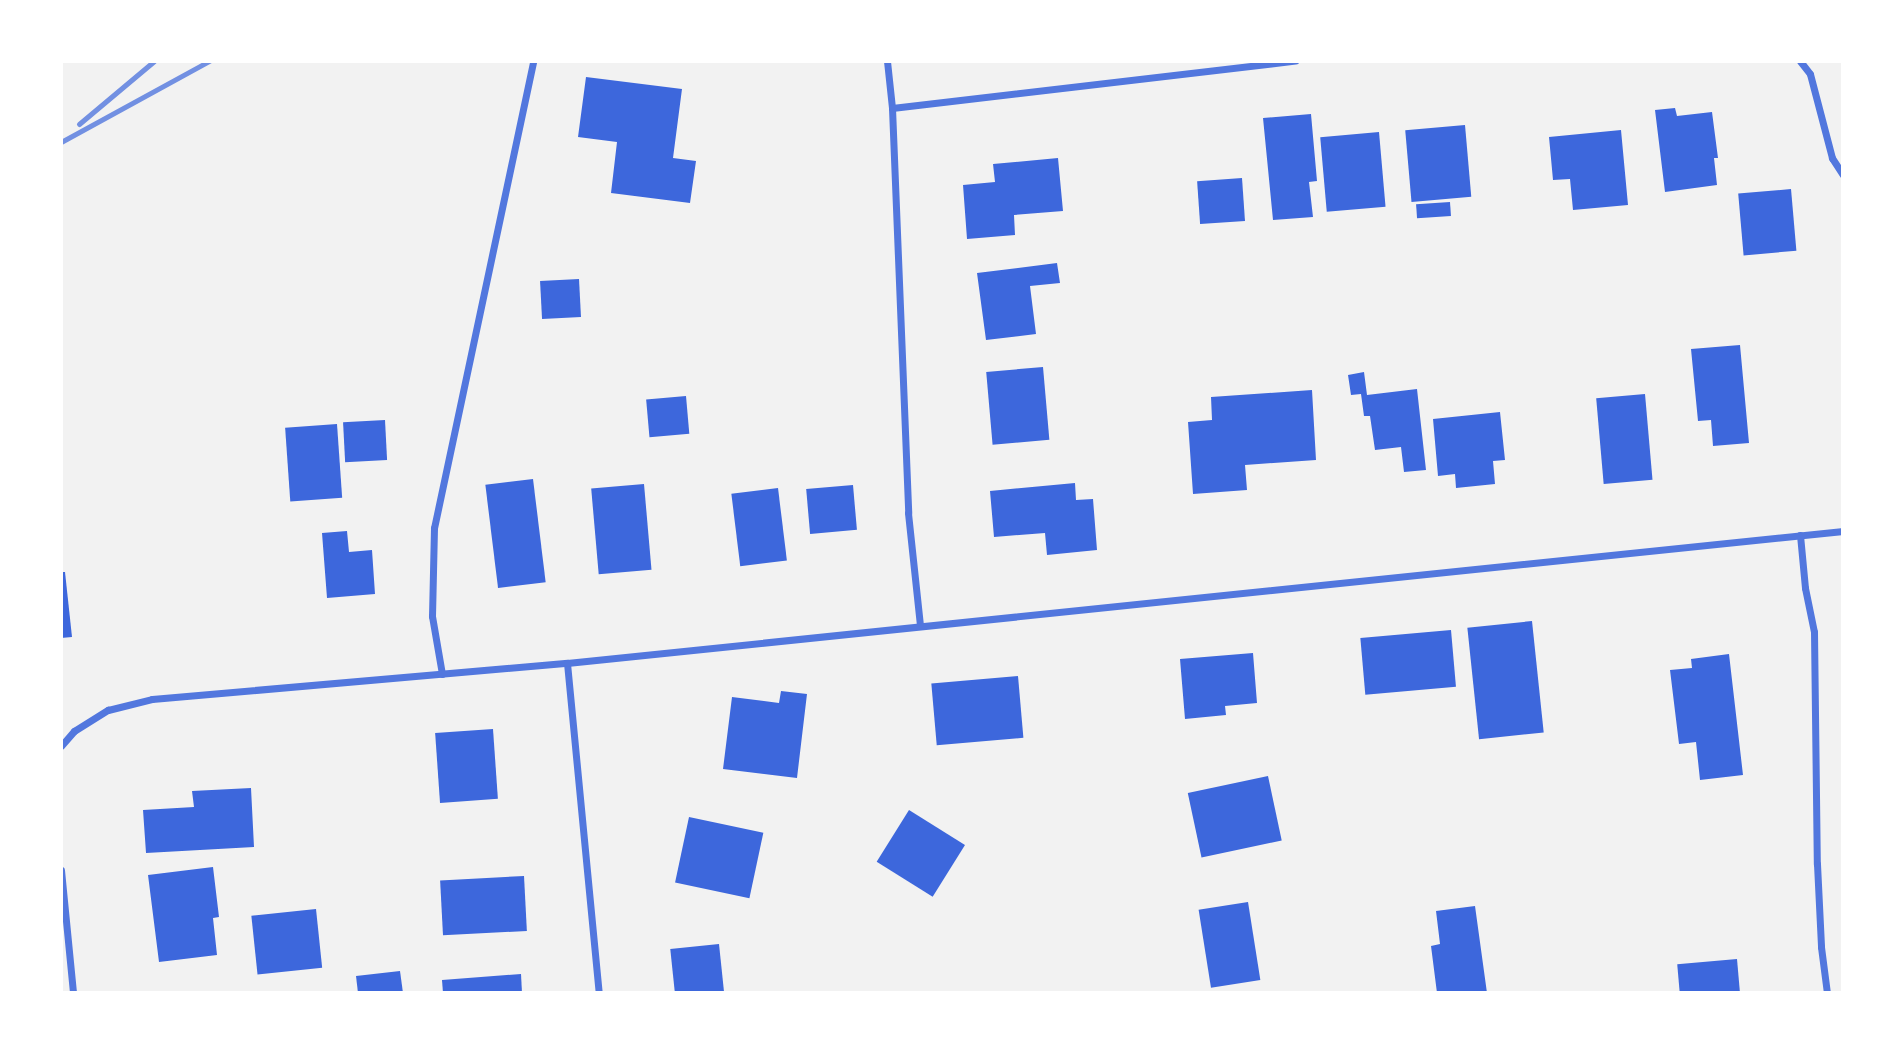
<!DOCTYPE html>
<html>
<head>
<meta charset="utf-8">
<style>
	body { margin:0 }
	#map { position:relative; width:1904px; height:1054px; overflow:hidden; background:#f2f2f2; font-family:Inter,sans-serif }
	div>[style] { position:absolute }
	.building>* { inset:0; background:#3d67dc; transform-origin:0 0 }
	.minor>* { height:7px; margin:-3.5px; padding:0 3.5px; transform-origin:3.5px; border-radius:3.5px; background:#5277de }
	.rail>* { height:5px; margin:-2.5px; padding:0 2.5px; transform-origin:2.5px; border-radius:2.5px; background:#7290e2 }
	span { translate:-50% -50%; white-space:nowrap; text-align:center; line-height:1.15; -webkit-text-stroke:5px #fff; paint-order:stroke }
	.frame { position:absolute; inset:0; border:63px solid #fff; pointer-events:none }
</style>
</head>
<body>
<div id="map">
	<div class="building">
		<i style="clip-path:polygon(586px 77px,682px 89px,673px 158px,696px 161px,690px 203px,611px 193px,617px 142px,578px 137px)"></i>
		<i style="clip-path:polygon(1675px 108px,1677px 116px,1712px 112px,1718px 158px,1714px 158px,1717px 185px,1665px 192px,1655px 110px)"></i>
		<i style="clip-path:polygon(1311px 114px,1317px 181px,1309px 182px,1313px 217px,1273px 220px,1263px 118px)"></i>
		<i style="left:1465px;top:125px;width:72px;height:60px;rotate:85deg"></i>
		<i style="clip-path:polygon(1621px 130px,1628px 205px,1573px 210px,1570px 179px,1553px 180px,1549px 137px)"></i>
		<i style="left:1379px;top:132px;width:75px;height:59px;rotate:85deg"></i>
		<i style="clip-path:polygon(1058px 158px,1063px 211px,1014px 215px,1015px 235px,967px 239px,963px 185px,995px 182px,993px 164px)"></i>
		<i style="left:1242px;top:178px;width:43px;height:45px;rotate:86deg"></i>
		<i style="left:1791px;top:189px;width:62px;height:53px;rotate:85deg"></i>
		<i style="left:1450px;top:202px;width:14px;height:34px;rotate:86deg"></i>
		<i style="clip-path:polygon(1057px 263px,1060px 283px,1030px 286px,1036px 334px,986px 340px,977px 273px)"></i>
		<i style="left:579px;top:279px;width:38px;height:39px;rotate:87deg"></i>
		<i style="clip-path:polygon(1740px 345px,1749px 443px,1713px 446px,1711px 420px,1698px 421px,1691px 349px)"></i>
		<i style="left:1043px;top:367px;width:73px;height:57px;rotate:85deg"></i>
		<i style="clip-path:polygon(1364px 372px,1367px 395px,1417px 389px,1426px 470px,1404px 472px,1401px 447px,1375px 450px,1370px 416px,1364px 416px,1361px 394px,1351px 395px,1348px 375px)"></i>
		<i style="clip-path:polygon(1312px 390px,1316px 460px,1245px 465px,1247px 490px,1193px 494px,1188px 422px,1212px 420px,1211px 397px)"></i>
		<i style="left:1645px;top:394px;width:86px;height:49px;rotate:85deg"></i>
		<i style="left:686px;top:396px;width:38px;height:40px;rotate:85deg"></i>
		<i style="clip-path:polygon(1500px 412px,1505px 460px,1493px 461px,1495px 484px,1456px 488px,1455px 474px,1438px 476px,1433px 419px)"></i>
		<i style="left:385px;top:420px;width:40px;height:42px;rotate:87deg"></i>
		<i style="left:337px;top:424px;width:74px;height:52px;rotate:86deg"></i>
		<i style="left:533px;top:479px;width:104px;height:48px;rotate:83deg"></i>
		<i style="clip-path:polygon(1075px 483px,1076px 500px,1093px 499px,1097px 550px,1047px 555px,1045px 533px,994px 537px,990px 491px)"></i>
		<i style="left:644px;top:484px;width:86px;height:53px;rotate:85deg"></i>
		<i style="left:853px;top:485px;width:45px;height:47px;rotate:85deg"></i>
		<i style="left:778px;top:488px;width:73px;height:47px;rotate:83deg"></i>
		<i style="clip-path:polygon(347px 531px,349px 552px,372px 550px,375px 594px,327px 598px,322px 533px)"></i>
		<i style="clip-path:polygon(61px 572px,65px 572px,72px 637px,61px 638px)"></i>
		<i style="left:1532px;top:621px;width:112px;height:65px;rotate:84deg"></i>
		<i style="left:1451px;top:630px;width:57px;height:91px;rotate:85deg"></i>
		<i style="clip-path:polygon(1253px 653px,1257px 703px,1225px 706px,1226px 715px,1185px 719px,1180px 659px)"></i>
		<i style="clip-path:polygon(1729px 654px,1743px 775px,1700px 780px,1696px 742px,1679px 744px,1670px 670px,1692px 668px,1691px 659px)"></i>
		<i style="left:1018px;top:676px;width:62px;height:87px;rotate:85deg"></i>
		<i style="clip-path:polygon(781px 691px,807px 694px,797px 778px,723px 769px,732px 697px,779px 703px)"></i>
		<i style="left:493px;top:729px;width:70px;height:58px;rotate:86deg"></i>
		<i style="left:1268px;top:776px;width:66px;height:82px;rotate:78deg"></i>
		<i style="clip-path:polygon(251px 788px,254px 847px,146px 853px,143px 810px,194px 807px,192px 791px)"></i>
		<i style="left:909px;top:810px;width:66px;height:61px;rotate:32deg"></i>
		<i style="left:689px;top:817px;width:76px;height:67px;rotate:12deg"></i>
		<i style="clip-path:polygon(213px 867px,219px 917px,213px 918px,217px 955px,159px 962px,148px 875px)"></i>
		<i style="left:524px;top:876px;width:55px;height:84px;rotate:87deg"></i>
		<i style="left:1248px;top:902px;width:79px;height:50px;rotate:81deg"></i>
		<i style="clip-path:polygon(1475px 906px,1487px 993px,1437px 993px,1431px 946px,1440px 944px,1436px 911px)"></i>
		<i style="left:316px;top:909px;width:59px;height:65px;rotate:84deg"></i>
		<i style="left:719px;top:944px;width:49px;height:49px;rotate:84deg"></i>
		<i style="left:1737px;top:959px;width:34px;height:60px;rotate:85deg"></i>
		<i style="clip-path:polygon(400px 971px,403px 993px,358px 993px,356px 976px)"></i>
		<i style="clip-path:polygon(521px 974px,522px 993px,443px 993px,442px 980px)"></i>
	</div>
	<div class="minor">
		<i style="left:887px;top:61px;width:47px;rotate:83.9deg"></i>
		<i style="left:892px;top:108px;width:405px;rotate:87.7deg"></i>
		<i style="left:908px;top:513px;width:113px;rotate:83.9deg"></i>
		<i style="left:1800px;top:61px;width:16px;rotate:52deg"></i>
		<i style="left:1810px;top:74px;width:87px;rotate:75.3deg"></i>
		<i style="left:1832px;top:158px;width:20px;rotate:57deg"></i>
		<i style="left:892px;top:108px;width:406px;rotate:-6.7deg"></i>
		<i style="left:1800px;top:535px;width:53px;rotate:84.6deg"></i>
		<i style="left:1805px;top:588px;width:45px;rotate:78.4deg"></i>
		<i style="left:1814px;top:632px;width:232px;rotate:89.3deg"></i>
		<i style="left:1817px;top:864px;width:83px;rotate:87.2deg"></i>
		<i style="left:1821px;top:947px;width:46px;rotate:82.6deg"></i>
		<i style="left:567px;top:663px;width:332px;rotate:84.5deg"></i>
		<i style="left:442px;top:674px;width:59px;rotate:-99.8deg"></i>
		<i style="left:432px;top:616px;width:88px;rotate:-88.7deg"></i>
		<i style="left:434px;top:528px;width:477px;rotate:-78deg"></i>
		<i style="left:61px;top:746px;width:20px;rotate:-49deg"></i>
		<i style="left:74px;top:731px;width:40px;rotate:-32deg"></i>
		<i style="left:108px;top:710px;width:45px;rotate:-14deg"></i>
		<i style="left:152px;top:699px;width:417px;rotate:-5deg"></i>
		<i style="left:567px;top:663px;width:1283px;rotate:-5.91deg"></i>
		<i style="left:61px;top:870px;width:124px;rotate:84.4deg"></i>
	</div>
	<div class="rail">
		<i style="left:79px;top:124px;width:98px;rotate:-40deg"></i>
		<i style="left:61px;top:142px;width:169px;rotate:-28.7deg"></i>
	</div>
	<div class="frame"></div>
</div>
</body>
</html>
